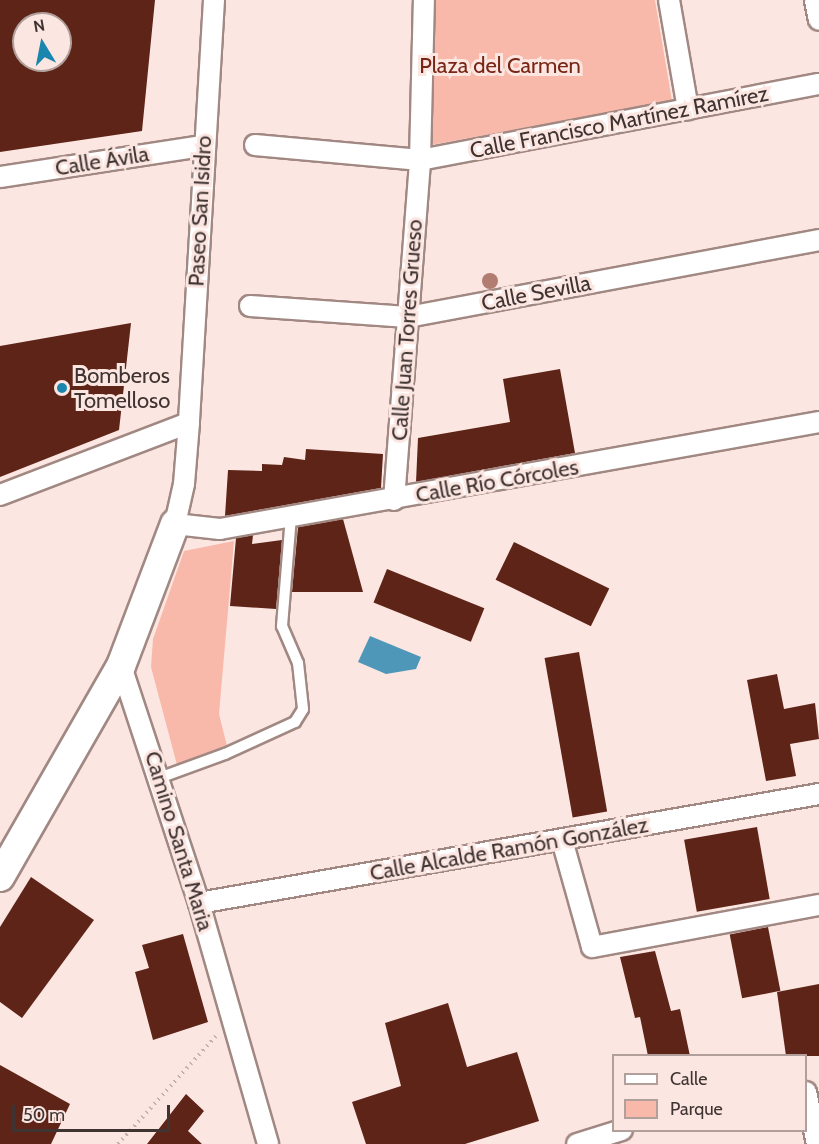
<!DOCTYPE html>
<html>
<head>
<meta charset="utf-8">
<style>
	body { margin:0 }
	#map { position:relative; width:819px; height:1144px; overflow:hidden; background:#fce6e1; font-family:Cabin,sans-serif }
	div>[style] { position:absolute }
	.green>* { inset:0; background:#f8b9aa }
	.water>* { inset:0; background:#4e97b8 }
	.building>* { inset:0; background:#5e2418; transform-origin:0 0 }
	.path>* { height:4px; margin-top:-2px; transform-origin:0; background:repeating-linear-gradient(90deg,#c3b0ac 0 1.5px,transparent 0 6px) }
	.roads { filter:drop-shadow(2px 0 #a18882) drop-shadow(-2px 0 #a18882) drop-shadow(0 2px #a18882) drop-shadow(0 -2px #a18882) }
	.lane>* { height:10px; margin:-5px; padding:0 5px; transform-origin:5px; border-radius:5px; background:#fff }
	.street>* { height:20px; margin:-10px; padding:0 10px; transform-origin:10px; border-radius:10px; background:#fff }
	.secondary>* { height:28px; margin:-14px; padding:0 14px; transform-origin:14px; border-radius:14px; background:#fff }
	.trees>* { width:16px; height:16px; margin:-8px; border-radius:50%; background:#b37c71 }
	.dots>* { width:16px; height:16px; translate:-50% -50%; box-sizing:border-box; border:3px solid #fce6e1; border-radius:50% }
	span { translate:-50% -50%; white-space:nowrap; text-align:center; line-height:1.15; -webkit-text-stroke:6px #fce6e1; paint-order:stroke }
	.park-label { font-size:22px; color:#782615 }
	.street-label { font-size:22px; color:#3f3432 }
	.poi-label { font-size:22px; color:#3f3432 }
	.left { translate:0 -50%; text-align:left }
	.legend { position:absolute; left:612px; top:1054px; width:195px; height:78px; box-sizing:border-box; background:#fce6e1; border:2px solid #b09f9b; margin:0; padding:8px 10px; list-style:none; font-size:18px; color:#3f3432 }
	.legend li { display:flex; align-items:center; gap:12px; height:30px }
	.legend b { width:30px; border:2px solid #b09f9b }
	.north { position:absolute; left:12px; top:12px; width:60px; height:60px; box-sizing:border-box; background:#fce6e1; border:2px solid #b09f9b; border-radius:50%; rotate:350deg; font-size:16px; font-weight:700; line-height:24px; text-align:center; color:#3f3432 }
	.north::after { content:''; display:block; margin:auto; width:21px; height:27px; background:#1b86ad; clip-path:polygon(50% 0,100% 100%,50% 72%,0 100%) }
	.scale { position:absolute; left:12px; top:1105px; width:158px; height:27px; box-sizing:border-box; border:3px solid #3f3432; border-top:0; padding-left:8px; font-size:18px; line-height:21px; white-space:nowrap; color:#3f3432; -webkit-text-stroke:4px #fce6e1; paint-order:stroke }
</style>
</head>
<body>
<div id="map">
	<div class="green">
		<i style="clip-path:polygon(435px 0,655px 0,672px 101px,431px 145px)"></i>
		<i style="clip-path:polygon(234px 541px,219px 714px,228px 750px,177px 765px,151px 667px,153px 639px,184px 551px)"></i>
	</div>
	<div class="water">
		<i style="clip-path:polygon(370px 636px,421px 657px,416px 669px,386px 674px,358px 662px)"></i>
	</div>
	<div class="building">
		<i style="clip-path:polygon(evenodd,0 0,155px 0,142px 131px,0 152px,0 0,24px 24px,60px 24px,60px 60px,24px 60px,24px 24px)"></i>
		<i style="clip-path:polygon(131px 323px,119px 430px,0 477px,0 346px)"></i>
		<i style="clip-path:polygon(560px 369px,575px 453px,416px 482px,418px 438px,510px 422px,503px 379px)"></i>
		<i style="clip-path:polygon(306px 449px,383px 454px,381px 488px,225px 516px,228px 470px,262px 471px,262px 464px,282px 465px,284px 457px,305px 460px)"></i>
		<i style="clip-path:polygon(343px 519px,363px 592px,292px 592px,298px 527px)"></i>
		<i style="clip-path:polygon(253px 535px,252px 544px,282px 540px,276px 609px,230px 606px,236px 538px)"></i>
		<i style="left:514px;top:542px;width:106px;height:42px;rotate:26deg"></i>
		<i style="left:387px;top:569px;width:105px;height:36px;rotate:22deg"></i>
		<i style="left:579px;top:652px;width:162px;height:35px;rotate:80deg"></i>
		<i style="clip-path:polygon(777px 674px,784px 709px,815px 703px,819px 739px,790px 744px,796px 776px,766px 781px,747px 680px)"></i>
		<i style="left:757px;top:827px;width:73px;height:74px;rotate:80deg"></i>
		<i style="clip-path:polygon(31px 877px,94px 920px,22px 1018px,0 1002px,0 927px)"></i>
		<i style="left:768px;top:927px;width:65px;height:39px;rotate:79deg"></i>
		<i style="clip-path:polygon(183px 934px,208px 1022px,153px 1040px,135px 972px,149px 968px,142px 945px)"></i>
		<i style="clip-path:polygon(655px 951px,671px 1011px,680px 1009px,690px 1056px,648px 1056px,640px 1017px,635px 1018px,620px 957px)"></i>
		<i style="clip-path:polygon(819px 984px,819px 1056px,786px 1056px,777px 992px)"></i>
		<i style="clip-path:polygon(448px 1003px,467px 1067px,517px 1052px,539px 1121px,465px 1144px,366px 1144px,352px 1102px,401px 1086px,385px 1023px)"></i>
		<i style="clip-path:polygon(0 1065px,70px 1104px,51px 1144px,0 1144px)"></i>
		<i style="clip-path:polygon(186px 1094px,204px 1111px,188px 1131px,202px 1144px,147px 1144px)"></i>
	</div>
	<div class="path">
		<i style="left:118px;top:1144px;width:146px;rotate:-47.8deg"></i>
	</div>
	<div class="roads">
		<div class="lane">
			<i style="left:159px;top:778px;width:70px;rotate:-20deg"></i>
			<i style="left:225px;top:754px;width:77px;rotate:-24.6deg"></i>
			<i style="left:295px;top:722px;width:15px;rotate:-58deg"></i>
			<i style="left:303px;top:709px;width:46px;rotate:-96.2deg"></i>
			<i style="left:298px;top:663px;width:40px;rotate:-113.4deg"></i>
			<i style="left:282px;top:626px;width:109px;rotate:-85.3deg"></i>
		</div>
		<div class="street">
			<i style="left:214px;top:0;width:424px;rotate:93.4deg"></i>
			<i style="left:189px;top:423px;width:61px;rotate:94.7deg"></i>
			<i style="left:184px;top:484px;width:41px;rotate:102.7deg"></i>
			<i style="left:175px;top:524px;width:45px;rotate:6.3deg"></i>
			<i style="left:220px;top:529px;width:608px;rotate:-10.13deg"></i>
			<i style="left:669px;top:0;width:111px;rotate:80.1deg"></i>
			<i style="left:815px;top:0;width:20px;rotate:79deg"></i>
			<i style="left:255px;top:145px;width:166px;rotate:5.2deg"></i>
			<i style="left:420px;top:160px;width:406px;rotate:-10.8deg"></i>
			<i style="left:0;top:177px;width:205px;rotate:-8.7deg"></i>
			<i style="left:250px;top:306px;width:158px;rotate:4deg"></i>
			<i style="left:408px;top:317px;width:418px;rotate:-10.6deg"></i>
			<i style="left:0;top:495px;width:202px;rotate:-20.9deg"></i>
			<i style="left:394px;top:500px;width:341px;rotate:-85.6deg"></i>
			<i style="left:420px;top:160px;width:160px;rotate:-88.6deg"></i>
			<i style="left:121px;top:666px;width:250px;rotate:71.8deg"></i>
			<i style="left:199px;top:903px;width:251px;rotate:74deg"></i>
			<i style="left:562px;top:840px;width:111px;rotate:74.3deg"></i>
			<i style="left:592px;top:947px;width:231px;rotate:-10.5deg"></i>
			<i style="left:199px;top:903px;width:630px;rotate:-9.97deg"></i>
			<i style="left:806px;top:1092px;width:53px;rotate:78.1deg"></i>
			<i style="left:577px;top:1144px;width:47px;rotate:-17.3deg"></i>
		</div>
		<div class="secondary">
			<i style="left:0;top:877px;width:243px;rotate:-60.2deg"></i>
			<i style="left:121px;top:666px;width:152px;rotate:-69.2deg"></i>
		</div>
	</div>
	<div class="trees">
		<i style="left:490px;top:281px"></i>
	</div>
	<div class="dots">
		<i style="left:62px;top:388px;background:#1b86ad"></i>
	</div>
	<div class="park-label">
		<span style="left:500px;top:66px">Plaza del Carmen</span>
	</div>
	<div class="street-label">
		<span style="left:619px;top:122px;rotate:-11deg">Calle Francisco Martínez Ramírez</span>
		<span style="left:102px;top:161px;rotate:-9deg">Calle Ávila</span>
		<span style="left:200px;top:211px;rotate:-87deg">Paseo San Isidro</span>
		<span style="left:536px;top:293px;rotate:-11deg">Calle Sevilla</span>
		<span style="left:407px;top:330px;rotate:-86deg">Calle Juan Torres Grueso</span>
		<span style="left:497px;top:481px;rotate:-10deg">Calle Río Córcoles</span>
		<span style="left:179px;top:841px;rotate:73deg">Camino Santa Maria</span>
		<span style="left:509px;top:849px;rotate:-10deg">Calle Alcalde Ramón González</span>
	</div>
	<div class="poi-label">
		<span class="left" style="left:74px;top:388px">Bomberos<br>Tomelloso</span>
	</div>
	<ul class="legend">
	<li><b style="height:8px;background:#fff"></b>Calle</li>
	<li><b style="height:16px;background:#f8b9aa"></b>Parque</li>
	</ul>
	<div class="north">N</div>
	<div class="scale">50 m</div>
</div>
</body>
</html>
